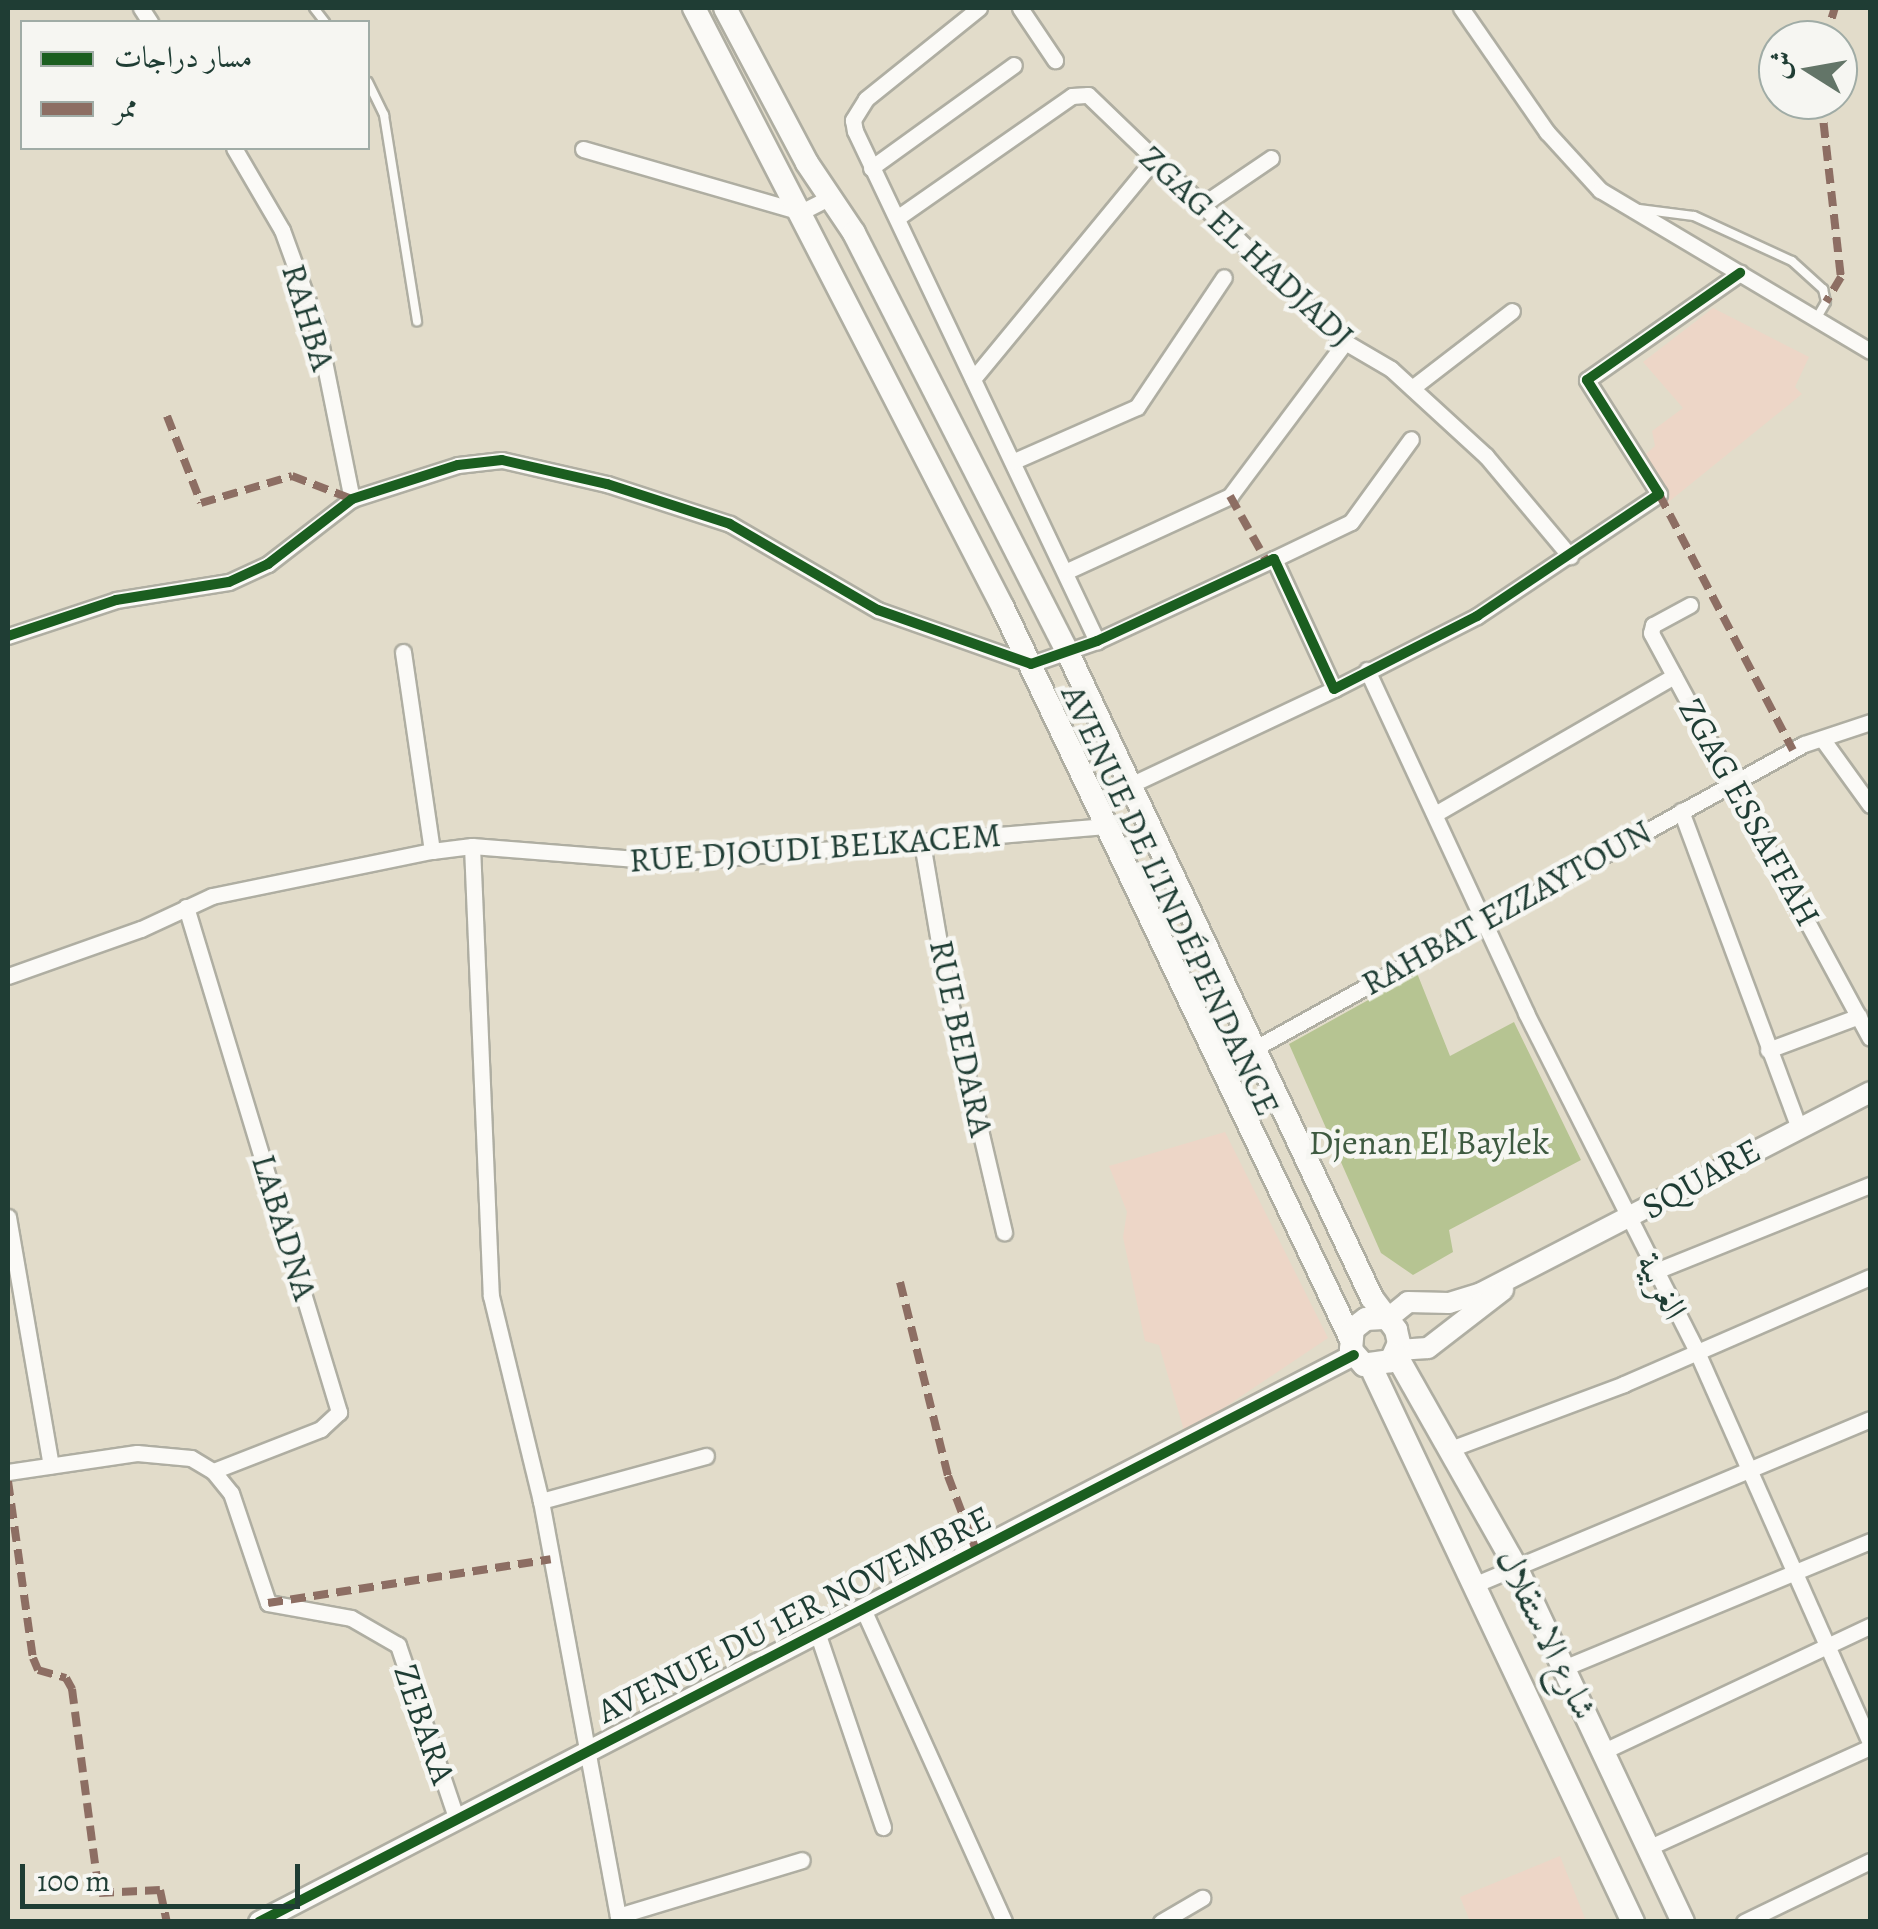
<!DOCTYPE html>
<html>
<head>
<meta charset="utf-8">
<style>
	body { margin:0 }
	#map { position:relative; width:1878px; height:1929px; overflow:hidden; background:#e2dcca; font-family:Alegreya,Amiri,serif }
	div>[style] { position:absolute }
	.built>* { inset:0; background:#edd6c7 }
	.forest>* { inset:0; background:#b6c492 }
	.roads { filter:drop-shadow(2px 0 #afaea2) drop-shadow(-2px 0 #afaea2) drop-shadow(0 2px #afaea2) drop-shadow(0 -2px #afaea2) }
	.service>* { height:8px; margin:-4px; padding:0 4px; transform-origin:4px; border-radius:4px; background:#fbfaf7 }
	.minor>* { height:15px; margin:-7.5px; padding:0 7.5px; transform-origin:7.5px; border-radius:7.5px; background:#fbfaf7 }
	.tertiary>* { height:20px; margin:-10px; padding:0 10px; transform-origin:10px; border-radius:10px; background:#fbfaf7 }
	.secondary>* { height:22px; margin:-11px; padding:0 11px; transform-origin:11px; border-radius:11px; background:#fbfaf7 }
	.quiet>* { height:8px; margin-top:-4px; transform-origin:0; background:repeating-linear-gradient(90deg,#8d6e63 0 15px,transparent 0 23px) }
	.cycleway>* { height:10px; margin:-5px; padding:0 5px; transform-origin:5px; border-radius:5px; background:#1b5e20 }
	span { translate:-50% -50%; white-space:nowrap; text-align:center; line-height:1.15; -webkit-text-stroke:9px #f6f6f2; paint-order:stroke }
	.street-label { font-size:35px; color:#1f3d34 }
	.park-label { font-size:35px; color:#3e5a40 }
	.frame { position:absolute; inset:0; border:10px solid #1f3d34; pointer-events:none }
	.legend { position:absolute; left:20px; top:20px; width:350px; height:130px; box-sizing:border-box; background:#f6f6f2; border:2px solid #a0aca6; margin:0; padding:12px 18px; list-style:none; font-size:30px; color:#1f3d34 }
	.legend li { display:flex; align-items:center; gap:20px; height:50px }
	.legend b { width:50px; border:2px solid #a0aca6 }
	.north { position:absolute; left:1758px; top:20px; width:100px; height:100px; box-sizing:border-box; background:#f6f6f2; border:2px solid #a0aca6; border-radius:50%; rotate:281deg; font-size:28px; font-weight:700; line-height:40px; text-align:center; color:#1f3d34 }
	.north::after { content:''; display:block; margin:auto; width:35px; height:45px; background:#637568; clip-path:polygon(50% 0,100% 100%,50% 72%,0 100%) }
	.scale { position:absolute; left:20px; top:1864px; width:280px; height:45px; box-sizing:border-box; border:5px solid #1f3d34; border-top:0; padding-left:12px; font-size:30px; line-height:35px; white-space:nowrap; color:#1f3d34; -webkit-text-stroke:8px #f6f6f2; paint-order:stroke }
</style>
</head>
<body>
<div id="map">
	<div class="built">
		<i style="clip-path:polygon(1713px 308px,1809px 357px,1795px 387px,1802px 394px,1666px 504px,1638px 461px,1655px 446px,1652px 431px,1683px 408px,1643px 362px)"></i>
		<i style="clip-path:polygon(1225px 1132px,1328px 1338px,1185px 1434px,1159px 1345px,1145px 1341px,1123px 1237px,1127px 1212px,1109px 1166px)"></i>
		<i style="clip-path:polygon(1560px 1856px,1586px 1921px,1470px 1921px,1460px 1897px)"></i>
	</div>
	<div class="forest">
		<i style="clip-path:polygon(1417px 973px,1450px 1056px,1514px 1022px,1581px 1160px,1449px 1230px,1453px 1252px,1413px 1275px,1381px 1253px,1289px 1044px)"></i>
	</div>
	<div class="roads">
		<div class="service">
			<i style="left:314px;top:8px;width:18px;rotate:52deg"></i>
			<i style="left:368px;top:82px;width:37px;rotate:64deg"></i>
			<i style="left:384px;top:115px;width:209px;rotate:80.9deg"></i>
			<i style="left:1639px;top:209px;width:55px;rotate:7.3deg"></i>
			<i style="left:1694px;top:216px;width:108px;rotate:24.7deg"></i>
			<i style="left:1792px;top:261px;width:42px;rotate:42.1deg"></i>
			<i style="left:1823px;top:289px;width:13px;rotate:77deg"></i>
			<i style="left:1826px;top:302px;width:22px;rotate:120deg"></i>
		</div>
		<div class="minor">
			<i style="left:141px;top:8px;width:17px;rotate:57deg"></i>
			<i style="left:979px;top:8px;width:145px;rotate:141.2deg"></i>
			<i style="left:866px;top:99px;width:25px;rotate:122deg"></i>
			<i style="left:853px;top:120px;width:11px;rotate:80deg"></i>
			<i style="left:855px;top:131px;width:565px;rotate:64.62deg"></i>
			<i style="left:1020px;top:8px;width:63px;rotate:56.1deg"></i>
			<i style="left:1461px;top:8px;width:151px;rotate:55.3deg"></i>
			<i style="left:1547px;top:132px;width:79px;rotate:47.6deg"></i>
			<i style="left:1600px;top:190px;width:314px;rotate:30.8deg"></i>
			<i style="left:234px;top:148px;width:95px;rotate:59.7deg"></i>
			<i style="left:282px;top:230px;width:102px;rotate:70deg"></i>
			<i style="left:317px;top:326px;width:177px;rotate:78.6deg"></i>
			<i style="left:583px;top:149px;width:227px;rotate:16.1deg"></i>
			<i style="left:801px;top:212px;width:34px;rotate:-27deg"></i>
			<i style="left:871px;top:168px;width:176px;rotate:-35.8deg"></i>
			<i style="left:1199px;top:207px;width:87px;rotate:-34.2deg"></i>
			<i style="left:897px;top:218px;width:213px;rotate:-34.9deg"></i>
			<i style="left:1072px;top:96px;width:16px;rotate:-4deg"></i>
			<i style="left:1088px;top:95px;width:356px;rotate:43.9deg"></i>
			<i style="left:1345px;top:342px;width:53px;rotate:30.4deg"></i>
			<i style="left:1391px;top:369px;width:129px;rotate:42.5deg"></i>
			<i style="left:1486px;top:456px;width:131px;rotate:50deg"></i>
			<i style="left:973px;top:379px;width:283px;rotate:-50.5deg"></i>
			<i style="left:1412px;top:388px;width:126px;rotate:-37.6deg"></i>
			<i style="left:1014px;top:461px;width:134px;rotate:-23.7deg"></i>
			<i style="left:1137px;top:407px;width:156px;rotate:-56.2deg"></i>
			<i style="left:1274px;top:559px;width:85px;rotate:-25.7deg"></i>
			<i style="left:1351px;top:522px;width:102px;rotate:-54.1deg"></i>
			<i style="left:1065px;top:572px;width:182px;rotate:-24.7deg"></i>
			<i style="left:1230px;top:496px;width:192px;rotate:-53.2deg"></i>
			<i style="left:1690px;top:605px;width:42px;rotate:151.6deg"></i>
			<i style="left:1653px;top:625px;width:8px;rotate:104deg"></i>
			<i style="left:1651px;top:633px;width:460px;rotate:61.6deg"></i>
			<i style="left:8px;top:636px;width:114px;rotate:-18.4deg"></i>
			<i style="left:116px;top:600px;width:114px;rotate:-9.1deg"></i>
			<i style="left:229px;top:582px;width:43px;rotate:-24.8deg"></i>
			<i style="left:268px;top:564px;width:106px;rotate:-37.7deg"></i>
			<i style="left:352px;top:499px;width:111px;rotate:-17.8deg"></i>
			<i style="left:458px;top:465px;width:44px;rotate:-6.5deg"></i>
			<i style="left:502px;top:460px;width:108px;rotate:12.9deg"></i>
			<i style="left:607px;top:484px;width:129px;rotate:18deg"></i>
			<i style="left:730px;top:524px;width:171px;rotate:30.2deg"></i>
			<i style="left:878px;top:610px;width:162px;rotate:19.4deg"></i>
			<i style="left:1031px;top:664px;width:70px;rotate:-19.2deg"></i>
			<i style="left:1097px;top:641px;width:195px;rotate:-24.9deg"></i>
			<i style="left:1274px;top:559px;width:143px;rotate:65.2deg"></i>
			<i style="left:1334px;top:689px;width:161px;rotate:-27deg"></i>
			<i style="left:1477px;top:616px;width:219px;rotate:-33.8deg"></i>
			<i style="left:1659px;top:494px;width:135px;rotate:-122.3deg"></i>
			<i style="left:1587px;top:380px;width:187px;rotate:-35deg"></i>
			<i style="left:403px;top:652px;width:201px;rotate:81.7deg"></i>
			<i style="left:1367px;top:670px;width:378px;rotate:65.1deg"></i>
			<i style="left:1526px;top:1013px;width:380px;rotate:63.2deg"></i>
			<i style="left:1697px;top:1352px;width:427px;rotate:66.1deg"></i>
			<i style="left:1823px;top:740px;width:80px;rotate:54.1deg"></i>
			<i style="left:1128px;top:786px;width:228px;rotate:-25.2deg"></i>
			<i style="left:1681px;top:811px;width:336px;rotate:69.6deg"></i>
			<i style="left:1435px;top:814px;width:276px;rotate:-30deg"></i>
			<i style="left:922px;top:843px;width:148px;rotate:80.3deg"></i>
			<i style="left:947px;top:989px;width:250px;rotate:76.8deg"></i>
			<i style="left:472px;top:846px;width:450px;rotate:87.6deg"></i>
			<i style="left:491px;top:1296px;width:211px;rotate:76.3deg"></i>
			<i style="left:541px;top:1501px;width:428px;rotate:79.5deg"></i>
			<i style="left:186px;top:907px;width:528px;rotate:73.14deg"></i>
			<i style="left:339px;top:1412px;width:25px;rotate:137deg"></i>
			<i style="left:321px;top:1429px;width:116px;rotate:158.7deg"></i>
			<i style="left:8px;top:976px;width:141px;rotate:-19.5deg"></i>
			<i style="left:141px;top:929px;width:78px;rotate:-24.9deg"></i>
			<i style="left:212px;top:896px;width:225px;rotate:-11.6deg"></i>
			<i style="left:432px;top:851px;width:40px;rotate:-7.1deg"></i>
			<i style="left:472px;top:846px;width:206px;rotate:4.5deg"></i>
			<i style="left:677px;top:862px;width:429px;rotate:-4.8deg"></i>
			<i style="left:1768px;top:1050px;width:97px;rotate:-20.5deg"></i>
			<i style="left:1221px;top:1067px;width:666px;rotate:-28.99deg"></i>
			<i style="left:1804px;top:744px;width:70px;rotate:-18.4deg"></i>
			<i style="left:8px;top:1217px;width:252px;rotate:80.2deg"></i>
			<i style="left:1656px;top:1271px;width:231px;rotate:-21.9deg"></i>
			<i style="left:1453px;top:1448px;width:183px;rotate:-20.5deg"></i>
			<i style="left:1624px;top:1384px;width:268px;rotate:-23.5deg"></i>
			<i style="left:8px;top:1472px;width:130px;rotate:-8.4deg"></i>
			<i style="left:137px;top:1453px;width:54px;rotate:5.3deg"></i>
			<i style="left:191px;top:1458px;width:26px;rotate:31deg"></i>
			<i style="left:213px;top:1471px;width:28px;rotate:51deg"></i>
			<i style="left:231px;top:1493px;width:116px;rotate:71.4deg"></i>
			<i style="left:268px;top:1603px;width:84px;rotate:10.2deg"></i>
			<i style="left:351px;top:1618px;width:54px;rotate:29.9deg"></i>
			<i style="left:398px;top:1645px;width:185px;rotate:71.4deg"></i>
			<i style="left:541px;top:1501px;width:171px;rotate:-15.3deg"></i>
			<i style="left:1476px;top:1584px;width:427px;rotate:-22.7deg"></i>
			<i style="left:863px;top:1609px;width:343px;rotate:65.7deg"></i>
			<i style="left:817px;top:1632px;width:206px;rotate:71.3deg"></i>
			<i style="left:1566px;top:1667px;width:329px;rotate:-22.5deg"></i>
			<i style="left:1604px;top:1751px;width:294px;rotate:-25.2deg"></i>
			<i style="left:1652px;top:1846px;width:239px;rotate:-24.4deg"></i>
			<i style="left:618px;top:1916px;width:192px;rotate:-16.9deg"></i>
			<i style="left:1161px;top:1922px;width:48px;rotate:-30.3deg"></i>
			<i style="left:1744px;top:1922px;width:140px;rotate:-25.8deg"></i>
		</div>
		<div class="tertiary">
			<i style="left:1386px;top:1320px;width:28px;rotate:-39deg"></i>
			<i style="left:1408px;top:1302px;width:41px;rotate:1.4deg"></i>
			<i style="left:1449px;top:1303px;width:34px;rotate:-17deg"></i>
			<i style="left:1481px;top:1293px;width:438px;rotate:-27.3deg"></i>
			<i style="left:1398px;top:1350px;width:30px;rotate:-4deg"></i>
			<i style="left:1428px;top:1348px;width:95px;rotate:-37.7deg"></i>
			<i style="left:259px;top:1922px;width:1233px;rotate:-27.38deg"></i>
		</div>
		<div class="secondary">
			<i style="left:694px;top:8px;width:675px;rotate:62.75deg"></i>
			<i style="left:1003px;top:608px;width:807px;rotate:64.55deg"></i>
			<i style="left:725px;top:8px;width:175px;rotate:62.1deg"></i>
			<i style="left:807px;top:163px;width:84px;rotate:56.1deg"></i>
			<i style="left:854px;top:233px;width:469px;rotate:63deg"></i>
			<i style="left:1067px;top:651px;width:715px;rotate:64.76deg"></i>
			<i style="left:1372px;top:1298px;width:40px;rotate:53deg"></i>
			<i style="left:1396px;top:1330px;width:13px;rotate:77deg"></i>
			<i style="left:1399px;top:1343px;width:20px;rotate:114deg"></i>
			<i style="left:1391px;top:1361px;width:27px;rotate:172deg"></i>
			<i style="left:1364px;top:1365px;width:20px;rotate:-131deg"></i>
			<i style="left:1351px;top:1350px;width:21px;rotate:-85deg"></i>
			<i style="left:1353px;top:1329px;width:16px;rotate:-38deg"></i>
			<i style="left:1366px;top:1319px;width:17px;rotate:-3deg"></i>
			<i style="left:1396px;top:1355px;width:244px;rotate:60.5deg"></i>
			<i style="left:1516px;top:1567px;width:392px;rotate:64.8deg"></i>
			<i style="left:1371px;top:1367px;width:614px;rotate:64.73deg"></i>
		</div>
	</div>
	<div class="quiet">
		<i style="left:1825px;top:40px;width:34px;rotate:-73deg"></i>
		<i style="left:1821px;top:100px;width:178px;rotate:83.6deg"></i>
		<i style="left:1841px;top:277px;width:29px;rotate:121deg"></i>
		<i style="left:167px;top:416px;width:93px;rotate:68.7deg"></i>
		<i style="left:201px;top:503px;width:95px;rotate:-16.5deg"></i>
		<i style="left:292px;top:476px;width:64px;rotate:21deg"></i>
		<i style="left:1659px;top:494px;width:289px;rotate:62.4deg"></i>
		<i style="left:1230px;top:496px;width:76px;rotate:60.7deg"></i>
		<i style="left:900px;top:1282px;width:200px;rotate:76.1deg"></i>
		<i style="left:948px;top:1476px;width:79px;rotate:69.3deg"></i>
		<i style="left:8px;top:1481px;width:179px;rotate:82deg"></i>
		<i style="left:33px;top:1658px;width:13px;rotate:67deg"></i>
		<i style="left:38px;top:1670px;width:29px;rotate:16deg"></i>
		<i style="left:66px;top:1678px;width:13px;rotate:61deg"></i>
		<i style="left:72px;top:1689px;width:206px;rotate:82.5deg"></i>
		<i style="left:99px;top:1893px;width:61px;rotate:-2.8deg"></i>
		<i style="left:160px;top:1890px;width:33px;rotate:78deg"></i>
		<i style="left:268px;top:1603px;width:286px;rotate:-8.8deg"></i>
	</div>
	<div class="cycleway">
		<i style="left:8px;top:636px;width:114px;rotate:-18.4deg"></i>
		<i style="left:116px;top:600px;width:114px;rotate:-9.1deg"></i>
		<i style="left:229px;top:582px;width:43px;rotate:-24.8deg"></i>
		<i style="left:268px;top:564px;width:106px;rotate:-37.7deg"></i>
		<i style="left:352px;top:499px;width:111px;rotate:-17.8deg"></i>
		<i style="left:458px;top:465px;width:44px;rotate:-6.5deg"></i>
		<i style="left:502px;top:460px;width:108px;rotate:12.9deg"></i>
		<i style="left:607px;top:484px;width:129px;rotate:18deg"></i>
		<i style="left:730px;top:524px;width:171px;rotate:30.2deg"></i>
		<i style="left:878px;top:610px;width:162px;rotate:19.4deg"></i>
		<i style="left:1031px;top:664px;width:70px;rotate:-19.2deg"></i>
		<i style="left:1097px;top:641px;width:195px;rotate:-24.9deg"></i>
		<i style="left:1274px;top:559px;width:143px;rotate:65.2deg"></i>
		<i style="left:1334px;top:689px;width:161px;rotate:-27deg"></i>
		<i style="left:1477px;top:616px;width:219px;rotate:-33.8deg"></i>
		<i style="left:1659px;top:494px;width:135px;rotate:-122.3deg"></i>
		<i style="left:1587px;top:380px;width:187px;rotate:-35deg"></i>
		<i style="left:259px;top:1922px;width:1233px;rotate:-27.38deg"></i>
	</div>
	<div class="street-label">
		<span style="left:1247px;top:246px;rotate:43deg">ZGAG EL HADJADJ</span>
		<span style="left:309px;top:317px;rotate:73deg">RAHBA</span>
		<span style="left:1750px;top:812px;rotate:61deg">ZGAG ESSAFFAH</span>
		<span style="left:815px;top:847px;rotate:-4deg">RUE DJOUDI BELKACEM</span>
		<span style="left:1171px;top:900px;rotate:65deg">AVENUE DE L'INDÉPENDANCE</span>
		<span style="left:1506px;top:907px;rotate:-29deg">RAHBAT EZZAYTOUN</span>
		<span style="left:962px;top:1038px;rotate:78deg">RUE BEDARA</span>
		<span style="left:1701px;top:1178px;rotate:-29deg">SQUARE</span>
		<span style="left:285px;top:1227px;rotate:73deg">LABADNA</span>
		<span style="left:1662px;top:1286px;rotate:63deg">الغربية</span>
		<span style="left:794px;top:1614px;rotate:-27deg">AVENUE DU 1ER NOVEMBRE</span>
		<span style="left:1547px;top:1634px;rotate:64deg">شارع الاستقلال</span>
		<span style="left:425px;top:1724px;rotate:71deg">ZEBARA</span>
	</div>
	<div class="park-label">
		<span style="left:1429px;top:1142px">Djenan El Baylek</span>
	</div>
	<div class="frame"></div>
	<ul class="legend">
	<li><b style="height:12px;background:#1b5e20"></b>مسار دراجات</li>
	<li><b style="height:12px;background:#8d6e63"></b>ممر</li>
	</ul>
	<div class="north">ش</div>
	<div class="scale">100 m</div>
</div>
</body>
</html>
